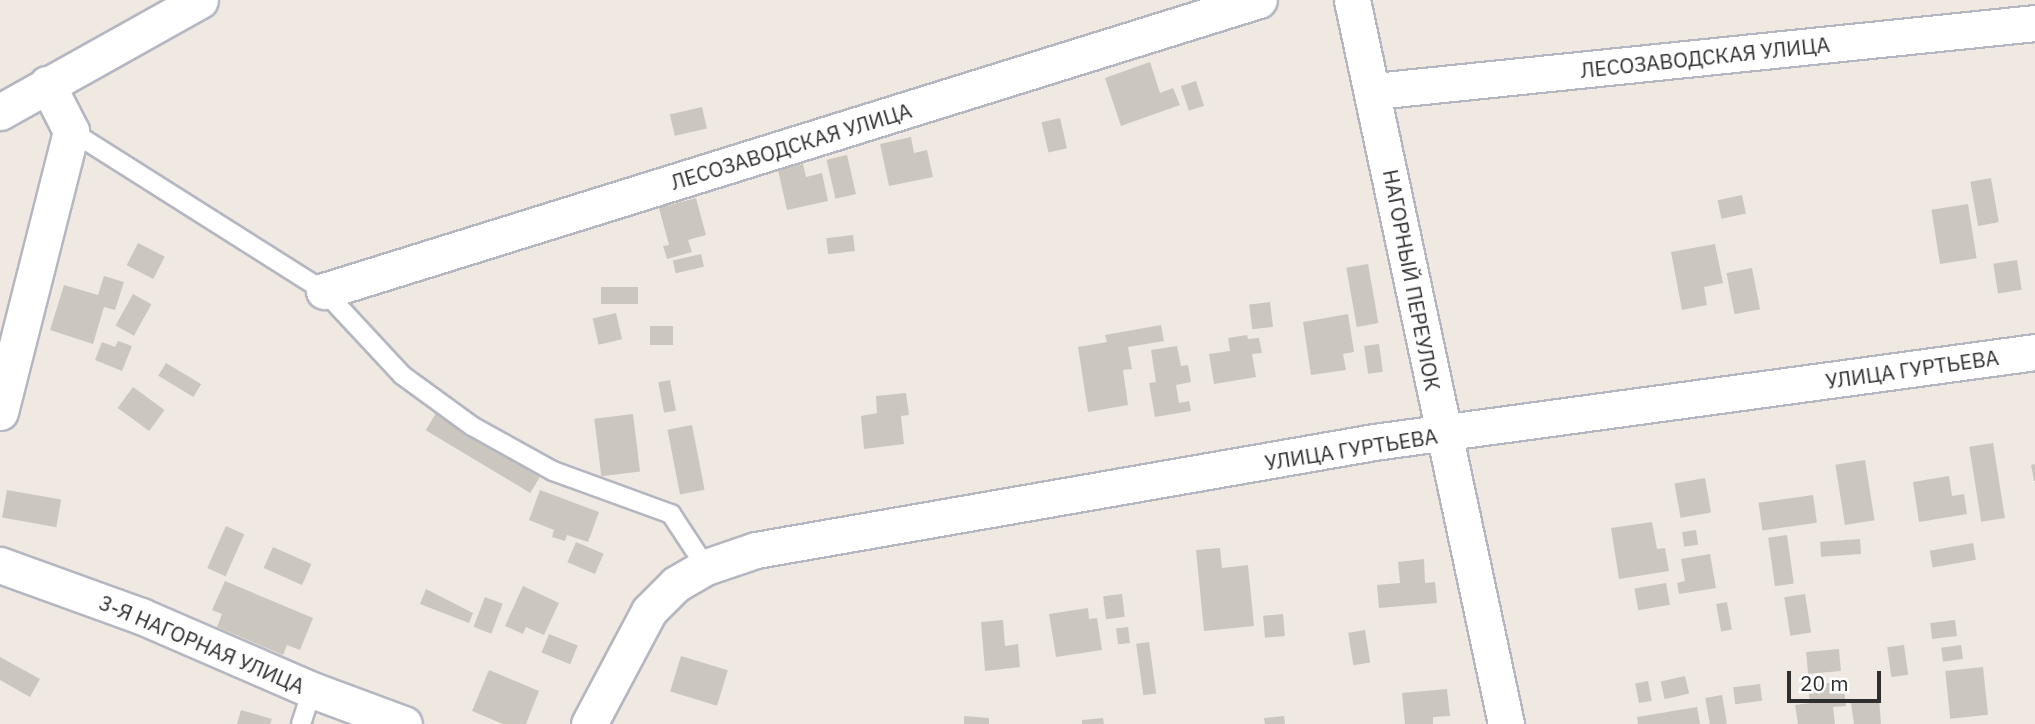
<!DOCTYPE html>
<html>
<head>
<meta charset="utf-8">
<style>
	body { margin:0 }
	#map { position:relative; width:2035px; height:724px; overflow:hidden; background:#efe9e1; font-family:"IBM Plex Sans",sans-serif }
	div>[style] { position:absolute }
	.building>* { inset:0; background:#cbc7bf; transform-origin:0 0 }
	.roads { filter:drop-shadow(2px 0 #b4b7c1) drop-shadow(-2px 0 #b4b7c1) drop-shadow(0 2px #b4b7c1) drop-shadow(0 -2px #b4b7c1) }
	.lane>* { height:18px; margin:-9px; padding:0 9px; transform-origin:9px; border-radius:9px; background:#fff }
	.street>* { height:35px; margin:-17.5px; padding:0 17.5px; transform-origin:17.5px; border-radius:17.5px; background:#fff }
	span { translate:-50% -50%; white-space:nowrap; text-align:center; line-height:1.15; -webkit-text-stroke:7px #fff; paint-order:stroke }
	.street-label { font-size:21px; color:#2e2e2e }
	.scale { position:absolute; left:1787px; top:671px; width:94px; height:32px; box-sizing:border-box; border:4px solid #2e2e2e; border-top:0; padding-left:9px; font-size:21px; line-height:24px; white-space:nowrap; color:#2e2e2e; -webkit-text-stroke:5px #fff; paint-order:stroke }
</style>
</head>
<body>
<div id="map">
	<div class="building">
		<i style="clip-path:polygon(1150px 62px,1160px 93px,1173px 88px,1180px 105px,1121px 126px,1105px 78px)"></i>
		<i style="left:1196px;top:81px;width:26px;height:16px;rotate:72deg"></i>
		<i style="left:702px;top:107px;width:22px;height:33px;rotate:77deg"></i>
		<i style="left:1060px;top:118px;width:31px;height:19px;rotate:77deg"></i>
		<i style="clip-path:polygon(911px 137px,914px 153px,927px 150px,933px 177px,889px 186px,880px 144px)"></i>
		<i style="left:847px;top:155px;width:40px;height:21px;rotate:77deg"></i>
		<i style="clip-path:polygon(803px 164px,806px 177px,822px 173px,828px 201px,787px 210px,778px 170px)"></i>
		<i style="left:1991px;top:178px;width:45px;height:21px;rotate:80deg"></i>
		<i style="left:1742px;top:195px;width:19px;height:25px;rotate:78deg"></i>
		<i style="clip-path:polygon(696px 198px,706px 235px,688px 240px,692px 252px,667px 259px,663px 246px,669px 245px,659px 208px)"></i>
		<i style="left:1968px;top:204px;width:55px;height:37px;rotate:81deg"></i>
		<i style="left:853px;top:235px;width:16px;height:27px;rotate:83deg"></i>
		<i style="left:138px;top:243px;width:30px;height:25px;rotate:27deg"></i>
		<i style="clip-path:polygon(1715px 244px,1723px 283px,1704px 287px,1707px 305px,1682px 310px,1671px 252px)"></i>
		<i style="left:701px;top:254px;width:13px;height:29px;rotate:77deg"></i>
		<i style="left:2017px;top:260px;width:30px;height:24px;rotate:81deg"></i>
		<i style="left:1368px;top:264px;width:60px;height:22px;rotate:80deg"></i>
		<i style="left:1752px;top:268px;width:42px;height:26px;rotate:79deg"></i>
		<i style="clip-path:polygon(104px 276px,124px 282px,115px 310px,104px 307px,93px 344px,50px 330px,64px 285px,98px 295px)"></i>
		<i style="left:601px;top:287px;width:37px;height:17px"></i>
		<i style="left:133px;top:294px;width:21px;height:36px;rotate:29deg"></i>
		<i style="left:1270px;top:302px;width:25px;height:21px;rotate:83deg"></i>
		<i style="left:616px;top:313px;width:27px;height:24px;rotate:77deg"></i>
		<i style="clip-path:polygon(1348px 314px,1354px 352px,1343px 354px,1346px 370px,1311px 375px,1303px 322px)"></i>
		<i style="clip-path:polygon(1161px 325px,1164px 341px,1128px 347px,1132px 369px,1123px 370px,1128px 405px,1088px 412px,1078px 347px,1107px 342px,1105px 335px)"></i>
		<i style="left:650px;top:326px;width:23px;height:19px"></i>
		<i style="clip-path:polygon(1247px 335px,1248px 339px,1259px 338px,1262px 353px,1252px 354px,1256px 377px,1214px 384px,1209px 354px,1230px 351px,1228px 338px)"></i>
		<i style="clip-path:polygon(118px 341px,132px 346px,122px 371px,95px 360px,102px 342px,115px 347px)"></i>
		<i style="left:1379px;top:344px;width:28px;height:15px;rotate:82deg"></i>
		<i style="clip-path:polygon(1177px 346px,1181px 366px,1188px 365px,1191px 382px,1176px 385px,1179px 403px,1189px 401px,1191px 411px,1155px 417px,1149px 383px,1156px 382px,1151px 350px)"></i>
		<i style="left:166px;top:363px;width:41px;height:15px;rotate:31deg"></i>
		<i style="left:670px;top:380px;width:31px;height:12px;rotate:79deg"></i>
		<i style="left:133px;top:387px;width:39px;height:26px;rotate:36deg"></i>
		<i style="clip-path:polygon(906px 393px,909px 415px,901px 416px,904px 444px,864px 449px,861px 416px,877px 413px,876px 396px)"></i>
		<i style="left:436px;top:413px;width:122px;height:20px;rotate:31deg"></i>
		<i style="left:633px;top:414px;width:58px;height:39px;rotate:83deg"></i>
		<i style="left:692px;top:425px;width:66px;height:25px;rotate:79deg"></i>
		<i style="left:1993px;top:443px;width:76px;height:24px;rotate:81deg"></i>
		<i style="left:1865px;top:460px;width:61px;height:30px;rotate:81deg"></i>
		<i style="clip-path:polygon(2035px 464px,2035px 481px,2034px 481px,2031px 465px)"></i>
		<i style="clip-path:polygon(1949px 476px,1952px 496px,1964px 494px,1967px 514px,1919px 522px,1913px 482px)"></i>
		<i style="left:1705px;top:478px;width:35px;height:31px;rotate:80deg"></i>
		<i style="left:7px;top:490px;width:55px;height:28px;rotate:10deg"></i>
		<i style="clip-path:polygon(540px 490px,599px 512px,588px 542px,567px 535px,565px 541px,552px 537px,554px 530px,529px 520px)"></i>
		<i style="left:1813px;top:495px;width:28px;height:55px;rotate:82deg"></i>
		<i style="clip-path:polygon(1652px 522px,1657px 549px,1665px 548px,1669px 571px,1619px 579px,1611px 528px)"></i>
		<i style="left:226px;top:526px;width:20px;height:46px;rotate:24deg"></i>
		<i style="left:1696px;top:530px;width:15px;height:14px;rotate:82deg"></i>
		<i style="left:1787px;top:535px;width:49px;height:19px;rotate:82deg"></i>
		<i style="left:1860px;top:539px;width:15px;height:40px;rotate:86deg"></i>
		<i style="left:576px;top:542px;width:30px;height:22px;rotate:23deg"></i>
		<i style="left:1973px;top:543px;width:17px;height:44px;rotate:80deg"></i>
		<i style="left:273px;top:547px;width:42px;height:23px;rotate:24deg"></i>
		<i style="clip-path:polygon(1220px 548px,1222px 568px,1248px 565px,1254px 626px,1204px 631px,1196px 550px)"></i>
		<i style="clip-path:polygon(1710px 554px,1716px 588px,1679px 594px,1677px 583px,1685px 581px,1681px 559px)"></i>
		<i style="clip-path:polygon(1424px 559px,1425px 583px,1435px 582px,1437px 603px,1379px 608px,1377px 585px,1400px 583px,1398px 562px)"></i>
		<i style="clip-path:polygon(225px 581px,313px 618px,300px 650px,287px 645px,283px 655px,217px 627px,222px 614px,212px 610px)"></i>
		<i style="left:1666px;top:583px;width:22px;height:32px;rotate:80deg"></i>
		<i style="clip-path:polygon(523px 586px,559px 603px,544px 635px,526px 627px,523px 634px,505px 626px)"></i>
		<i style="clip-path:polygon(426px 589px,473px 613px,469px 623px,420px 604px)"></i>
		<i style="left:1122px;top:594px;width:23px;height:19px;rotate:83deg"></i>
		<i style="left:1805px;top:594px;width:39px;height:21px;rotate:81deg"></i>
		<i style="left:485px;top:597px;width:19px;height:32px;rotate:21deg"></i>
		<i style="left:1727px;top:602px;width:28px;height:11px;rotate:80deg"></i>
		<i style="clip-path:polygon(1088px 608px,1089px 619px,1097px 618px,1102px 650px,1056px 657px,1049px 614px)"></i>
		<i style="left:1283px;top:614px;width:22px;height:20px;rotate:85deg"></i>
		<i style="clip-path:polygon(1003px 620px,1005px 646px,1018px 644px,1020px 667px,985px 671px,981px 622px)"></i>
		<i style="left:1955px;top:620px;width:16px;height:25px;rotate:83deg"></i>
		<i style="left:1128px;top:627px;width:16px;height:12px;rotate:83deg"></i>
		<i style="left:1365px;top:630px;width:33px;height:17px;rotate:81deg"></i>
		<i style="left:549px;top:634px;width:31px;height:20px;rotate:22deg"></i>
		<i style="left:1149px;top:642px;width:52px;height:13px;rotate:82deg"></i>
		<i style="left:1904px;top:645px;width:30px;height:17px;rotate:82deg"></i>
		<i style="left:1961px;top:645px;width:14px;height:20px;rotate:82deg"></i>
		<i style="left:1839px;top:649px;width:22px;height:33px;rotate:85deg"></i>
		<i style="left:681px;top:656px;width:49px;height:37px;rotate:17deg"></i>
		<i style="clip-path:polygon(0 657px,40px 679px,30px 697px,0 680px)"></i>
		<i style="left:1983px;top:667px;width:48px;height:38px;rotate:84deg"></i>
		<i style="clip-path:polygon(489px 670px,539px 691px,526px 724px,503px 724px,472px 711px)"></i>
		<i style="left:1685px;top:676px;width:18px;height:25px;rotate:77deg"></i>
		<i style="left:1648px;top:681px;width:20px;height:13px;rotate:79deg"></i>
		<i style="clip-path:polygon(1843px 681px,1846px 706px,1833px 707px,1835px 724px,1798px 724px,1795px 705px,1810px 703px,1808px 686px)"></i>
		<i style="left:1760px;top:684px;width:17px;height:27px;rotate:83deg"></i>
		<i style="clip-path:polygon(1447px 689px,1450px 716px,1433px 717px,1433px 724px,1405px 724px,1402px 693px)"></i>
		<i style="left:1722px;top:695px;width:29px;height:17px;rotate:80deg"></i>
		<i style="clip-path:polygon(1879px 699px,1881px 724px,1854px 724px,1851px 703px)"></i>
		<i style="clip-path:polygon(1697px 707px,1700px 724px,1638px 724px,1637px 717px)"></i>
		<i style="clip-path:polygon(241px 710px,272px 719px,270px 724px,237px 724px)"></i>
		<i style="clip-path:polygon(964px 716px,989px 718px,989px 724px,964px 724px)"></i>
		<i style="clip-path:polygon(1284px 716px,1285px 724px,1265px 724px,1264px 718px)"></i>
		<i style="clip-path:polygon(1103px 718px,1104px 724px,1082px 724px,1082px 720px)"></i>
	</div>
	<div class="roads">
		<div class="lane">
			<i style="left:71px;top:131px;width:299px;rotate:32.3deg"></i>
			<i style="left:324px;top:291px;width:115px;rotate:47.1deg"></i>
			<i style="left:402px;top:375px;width:87px;rotate:36.1deg"></i>
			<i style="left:472px;top:426px;width:93px;rotate:29.1deg"></i>
			<i style="left:553px;top:471px;width:126px;rotate:20deg"></i>
			<i style="left:671px;top:514px;width:64px;rotate:56.6deg"></i>
			<i style="left:301px;top:724px;width:36px;rotate:-72deg"></i>
		</div>
		<div class="street">
			<i style="left:1352px;top:0;width:740px;rotate:77.99deg"></i>
			<i style="left:1375px;top:91px;width:663px;rotate:-5.88deg"></i>
			<i style="left:0;top:112px;width:229px;rotate:-29.2deg"></i>
			<i style="left:324px;top:291px;width:979px;rotate:-17.29deg"></i>
			<i style="left:0;top:412px;width:290px;rotate:-75.8deg"></i>
			<i style="left:71px;top:131px;width:53px;rotate:-117.1deg"></i>
			<i style="left:0;top:565px;width:150px;rotate:19.9deg"></i>
			<i style="left:141px;top:616px;width:186px;rotate:23.4deg"></i>
			<i style="left:312px;top:690px;width:98px;rotate:20.3deg"></i>
			<i style="left:589px;top:724px;width:128px;rotate:-62deg"></i>
			<i style="left:649px;top:611px;width:38px;rotate:-45deg"></i>
			<i style="left:676px;top:584px;width:34px;rotate:-30deg"></i>
			<i style="left:706px;top:567px;width:53px;rotate:-18.8deg"></i>
			<i style="left:756px;top:550px;width:627px;rotate:-9.91deg"></i>
			<i style="left:1374px;top:442px;width:667px;rotate:-7.75deg"></i>
		</div>
	</div>
	<div class="street-label">
		<span style="left:1705px;top:57px;rotate:-6deg">ЛЕСОЗАВОДСКАЯ УЛИЦА</span>
		<span style="left:791px;top:146px;rotate:-17deg">ЛЕСОЗАВОДСКАЯ УЛИЦА</span>
		<span style="left:1412px;top:280px;rotate:79deg">НАГОРНЫЙ ПЕРЕУЛОК</span>
		<span style="left:1912px;top:369px;rotate:-8deg">УЛИЦА ГУРТЬЕВА</span>
		<span style="left:1351px;top:449px;rotate:-9deg">УЛИЦА ГУРТЬЕВА</span>
		<span style="left:202px;top:644px;rotate:23deg">3-Я НАГОРНАЯ УЛИЦА</span>
	</div>
	<div class="scale">20 m</div>
</div>
</body>
</html>
